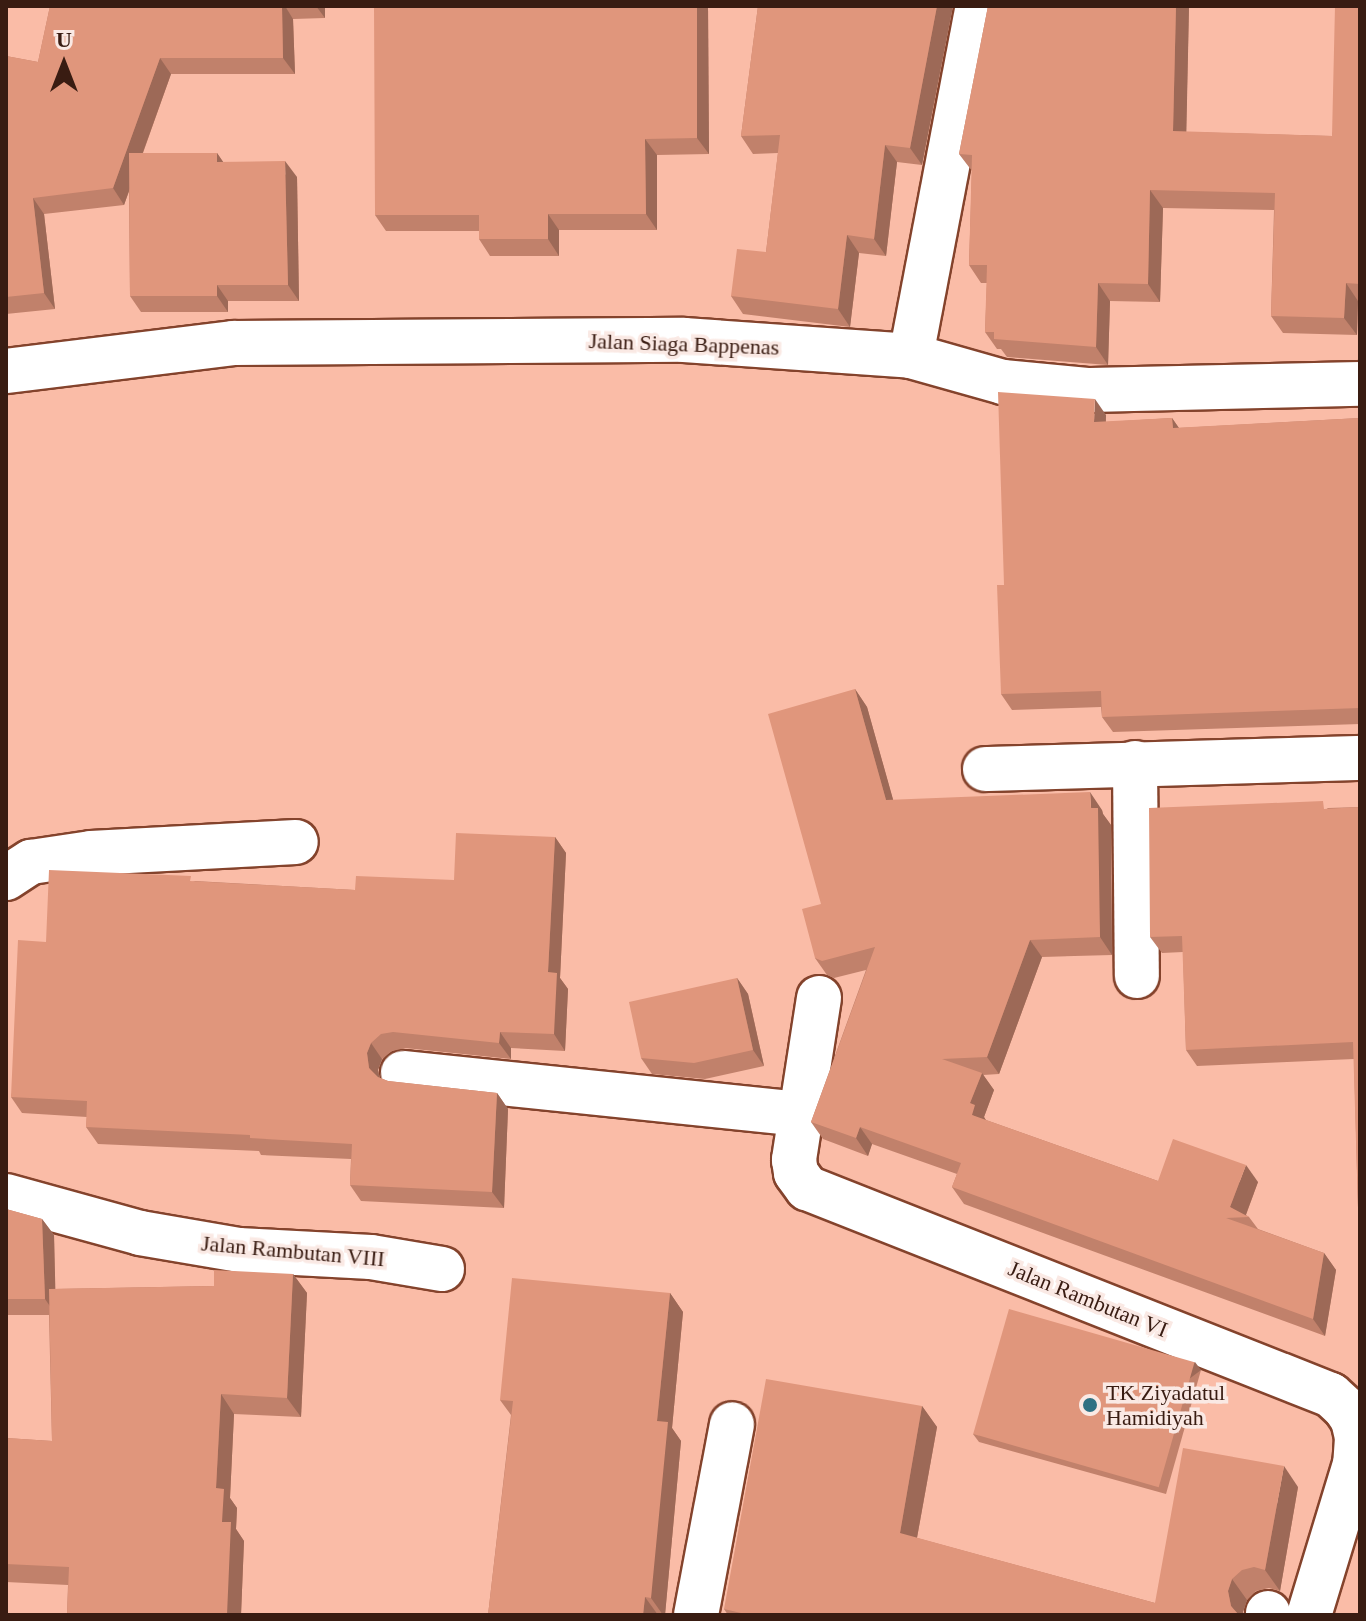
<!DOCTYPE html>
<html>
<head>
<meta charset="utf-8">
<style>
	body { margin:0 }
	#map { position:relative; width:1366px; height:1621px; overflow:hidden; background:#fabca7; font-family:Georgia,serif }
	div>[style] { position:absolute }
	.roads { filter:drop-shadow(2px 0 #84432c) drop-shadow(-2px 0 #84432c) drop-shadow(0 2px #84432c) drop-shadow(0 -2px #84432c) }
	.minor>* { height:44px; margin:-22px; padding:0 22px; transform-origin:22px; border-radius:22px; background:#fff }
	.wall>* { inset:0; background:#c1816b }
	.shaded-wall>* { inset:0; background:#9d6957; transform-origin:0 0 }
	.building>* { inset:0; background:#e0967c; transform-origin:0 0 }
	.dots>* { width:22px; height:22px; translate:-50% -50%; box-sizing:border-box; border:4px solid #fae9e4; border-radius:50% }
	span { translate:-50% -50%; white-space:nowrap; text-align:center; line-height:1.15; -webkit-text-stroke:7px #fae9e4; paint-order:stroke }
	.street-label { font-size:22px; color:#391c12 }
	.poi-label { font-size:22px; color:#391c12 }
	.left { translate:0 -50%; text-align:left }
	.frame { position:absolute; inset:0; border:8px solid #391c12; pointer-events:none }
	.north { position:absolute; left:24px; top:24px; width:80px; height:80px; -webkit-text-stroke:6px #fae9e4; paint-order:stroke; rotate:0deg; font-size:22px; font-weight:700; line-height:32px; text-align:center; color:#391c12 }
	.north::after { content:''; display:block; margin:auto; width:28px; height:36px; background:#391c12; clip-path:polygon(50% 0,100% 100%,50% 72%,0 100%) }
</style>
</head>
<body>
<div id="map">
	<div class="roads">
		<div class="minor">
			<i style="left:911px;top:356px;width:356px;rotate:-79.2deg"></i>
			<i style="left:6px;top:371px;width:229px;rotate:-7deg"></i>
			<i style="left:233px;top:343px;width:451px;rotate:-0.4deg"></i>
			<i style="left:684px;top:340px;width:228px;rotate:4deg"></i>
			<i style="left:911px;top:356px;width:96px;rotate:15.8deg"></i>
			<i style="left:1003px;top:382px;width:87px;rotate:5.3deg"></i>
			<i style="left:1090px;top:390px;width:270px;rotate:-1.3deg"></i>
			<i style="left:1135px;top:763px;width:213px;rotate:89.5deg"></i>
			<i style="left:985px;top:769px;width:375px;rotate:-1.7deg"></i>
			<i style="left:6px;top:878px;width:30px;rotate:-33deg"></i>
			<i style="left:31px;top:862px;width:61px;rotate:-8.5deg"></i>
			<i style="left:91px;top:853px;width:205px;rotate:-3.1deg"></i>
			<i style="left:819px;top:998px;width:164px;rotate:98.8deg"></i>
			<i style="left:794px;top:1160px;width:13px;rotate:81deg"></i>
			<i style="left:796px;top:1173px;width:19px;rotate:54deg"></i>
			<i style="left:807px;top:1188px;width:563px;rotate:21.56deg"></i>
			<i style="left:1331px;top:1395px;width:19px;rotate:43deg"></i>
			<i style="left:1345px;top:1408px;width:14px;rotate:56deg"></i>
			<i style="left:1353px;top:1420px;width:18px;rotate:77deg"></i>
			<i style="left:1357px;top:1438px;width:26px;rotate:94deg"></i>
			<i style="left:1355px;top:1464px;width:158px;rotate:106.9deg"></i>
			<i style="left:403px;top:1073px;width:398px;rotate:5.9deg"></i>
			<i style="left:6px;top:1196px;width:139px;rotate:15.4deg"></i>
			<i style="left:140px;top:1233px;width:100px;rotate:9.7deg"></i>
			<i style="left:239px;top:1250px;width:132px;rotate:3deg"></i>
			<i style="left:371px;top:1257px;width:72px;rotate:9.6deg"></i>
			<i style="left:696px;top:1615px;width:194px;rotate:-79.3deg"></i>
			<i style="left:1268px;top:1615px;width:2px;rotate:-90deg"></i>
		</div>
	</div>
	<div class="wall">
		<i style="clip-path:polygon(50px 6px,325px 6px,325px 18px,293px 19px,295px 74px,171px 74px,143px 153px,217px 153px,223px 162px,297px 177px,299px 301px,228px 301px,228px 312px,141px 312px,130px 296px,129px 191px,124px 205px,44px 214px,55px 309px,6px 314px,6px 56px,38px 62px)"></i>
		<i style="clip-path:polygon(708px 6px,709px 154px,657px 155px,657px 230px,559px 230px,559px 256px,490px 256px,479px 239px,479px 231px,386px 231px,375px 215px)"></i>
		<i style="clip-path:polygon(758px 6px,953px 6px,922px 165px,897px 162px,886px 256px,859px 253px,850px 327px,743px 314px,731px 296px,766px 252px,778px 153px,753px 154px,741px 136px)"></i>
		<i style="clip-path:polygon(988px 6px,1189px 6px,1186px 132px,1332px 136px,1360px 6px,1360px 301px,1358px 301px,1357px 335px,1283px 333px,1271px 316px,1274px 210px,1163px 208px,1160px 302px,1110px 301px,1108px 365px,1007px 357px,1001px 349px,997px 349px,985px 332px,987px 283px,981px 283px,969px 265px,972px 171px,959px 154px)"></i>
		<i style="clip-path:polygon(1106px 415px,1106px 422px,1172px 418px,1179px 428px,1360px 418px,1360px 724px,1113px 732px,1102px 717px,1101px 707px,1012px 710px,1001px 694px,1004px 585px)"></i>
		<i style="clip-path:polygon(855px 689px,867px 707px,893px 800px,1102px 810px,1103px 814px,1111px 825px,1112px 955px,1042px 957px,999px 1074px,983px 1075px,994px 1090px,984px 1117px,986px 1120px,1158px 1181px,1258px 1182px,1246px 1215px,1249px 1217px,1258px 1229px,1324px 1253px,1336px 1270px,1325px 1336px,964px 1204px,952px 1187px,957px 1174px,872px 1144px,868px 1156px,823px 1139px,811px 1122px,866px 970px,834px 978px,827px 975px,815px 958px,821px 904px)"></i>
		<i style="clip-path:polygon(1360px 807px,1360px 1210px,1358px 1208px,1354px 1059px,1197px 1066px,1186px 1050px,1183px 952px,1162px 953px,1150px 937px,1328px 808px)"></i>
		<i style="clip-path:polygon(555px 837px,566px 853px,560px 978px,568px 989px,565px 1051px,511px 1048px,511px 1059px,405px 1048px,392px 1051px,382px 1059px,378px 1070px,380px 1078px,388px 1081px,497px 1093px,508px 1109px,504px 1208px,361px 1201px,350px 1185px,351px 1159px,261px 1155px,259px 1151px,98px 1144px,86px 1127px,87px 1117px,22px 1113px,11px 1097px,46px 942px,195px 881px,355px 890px,454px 880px)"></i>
		<i style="clip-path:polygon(737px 978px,748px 994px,764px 1066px,705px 1079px,652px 1074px,641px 1058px)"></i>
		<i style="clip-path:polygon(6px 1209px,42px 1219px,54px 1235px,55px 1289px,214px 1286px,293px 1274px,307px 1293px,301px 1417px,234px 1414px,230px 1498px,237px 1508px,236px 1529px,244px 1541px,241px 1615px,67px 1615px,68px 1585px,6px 1582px,6px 1438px,52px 1441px,49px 1315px,6px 1315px)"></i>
		<i style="clip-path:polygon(670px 1293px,683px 1312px,672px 1428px,681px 1441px,665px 1615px,488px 1615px,511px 1415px,500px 1400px)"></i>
		<i style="clip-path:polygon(1201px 1370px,1166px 1494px,979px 1442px,973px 1434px)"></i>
		<i style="clip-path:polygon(922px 1406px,937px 1427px,917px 1538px,1155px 1603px,1298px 1487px,1280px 1591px,1269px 1588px,1256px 1591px,1247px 1600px,1243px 1612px,1244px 1615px,728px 1615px,724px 1609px)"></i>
	</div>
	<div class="shaded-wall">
		<i style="clip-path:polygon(282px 6px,285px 6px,293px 19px,295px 74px,283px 58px)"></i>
		<i style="clip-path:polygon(316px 6px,325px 6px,325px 18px)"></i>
		<i style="clip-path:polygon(697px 6px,708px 6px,709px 154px,697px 138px)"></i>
		<i style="clip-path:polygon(937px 6px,953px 6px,922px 165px,910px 148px)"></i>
		<i style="clip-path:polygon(1176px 6px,1189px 6px,1186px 149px,1173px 131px)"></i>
		<i style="clip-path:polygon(160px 58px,171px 74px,124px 205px,113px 188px)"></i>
		<i style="clip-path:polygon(645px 139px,657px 155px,657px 230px,646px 214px)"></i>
		<i style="clip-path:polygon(885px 145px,897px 162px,886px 256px,874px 239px)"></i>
		<i style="clip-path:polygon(217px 153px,228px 169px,217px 162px)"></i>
		<i style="clip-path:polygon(285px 161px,297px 177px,299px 301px,288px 285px)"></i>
		<i style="clip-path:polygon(1150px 190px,1163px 208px,1160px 302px,1148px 284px)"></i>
		<i style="clip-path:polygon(33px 198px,44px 214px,55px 309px,44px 293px)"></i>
		<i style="clip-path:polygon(548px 214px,559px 230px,559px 256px,548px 239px)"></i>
		<i style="clip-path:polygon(847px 235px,859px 253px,850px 327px,838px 309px)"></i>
		<i style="clip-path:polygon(1098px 283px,1110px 301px,1108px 365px,1096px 347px)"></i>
		<i style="clip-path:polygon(1346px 283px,1358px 301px,1357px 335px,1344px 318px)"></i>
		<i style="clip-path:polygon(217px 285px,228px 301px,228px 312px,217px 296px)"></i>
		<i style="clip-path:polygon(1095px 399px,1106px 415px,1105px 438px,1094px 422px)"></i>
		<i style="clip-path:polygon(1172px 418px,1183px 434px,1173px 428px)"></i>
		<i style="clip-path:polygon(855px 689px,867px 707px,898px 817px,886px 800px)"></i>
		<i style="clip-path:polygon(1090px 792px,1102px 810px,1103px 814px,1111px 825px,1112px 955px,1100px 937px)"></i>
		<i style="clip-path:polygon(555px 837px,566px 853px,560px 978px,568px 989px,565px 1051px,554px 1034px,548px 972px)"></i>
		<i style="clip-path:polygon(1030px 940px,1042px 957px,999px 1074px,987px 1057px)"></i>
		<i style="clip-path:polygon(737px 978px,748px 994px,764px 1066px,753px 1050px)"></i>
		<i style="clip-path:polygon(500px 1032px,511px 1048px,511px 1059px,499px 1043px)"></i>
		<i style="clip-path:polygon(371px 1043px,382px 1059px,378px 1070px,381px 1084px,369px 1068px,367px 1053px)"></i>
		<i style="clip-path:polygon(982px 1073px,994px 1090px,984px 1117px,987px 1122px,972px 1115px,970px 1103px)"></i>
		<i style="clip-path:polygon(497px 1093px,508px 1109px,504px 1208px,492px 1192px)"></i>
		<i style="clip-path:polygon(860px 1127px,872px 1144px,868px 1156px,856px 1138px)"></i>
		<i style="clip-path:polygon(1246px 1165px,1258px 1182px,1245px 1217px,1230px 1207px)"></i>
		<i style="clip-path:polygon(42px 1219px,54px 1235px,56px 1315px,45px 1299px)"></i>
		<i style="clip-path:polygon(1324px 1253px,1336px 1270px,1325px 1336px,1313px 1319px)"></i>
		<i style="clip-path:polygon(293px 1274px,307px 1293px,301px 1417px,287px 1398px)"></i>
		<i style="clip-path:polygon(670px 1293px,683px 1312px,672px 1428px,681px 1441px,665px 1615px,663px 1615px,651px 1598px,657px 1421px)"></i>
		<i style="left:1195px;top:1362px;width:10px;height:128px;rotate:53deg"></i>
		<i style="clip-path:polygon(221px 1394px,234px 1414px,230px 1498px,237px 1508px,236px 1529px,244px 1541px,241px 1615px,227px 1615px,222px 1522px,216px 1488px)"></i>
		<i style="clip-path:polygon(922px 1406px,937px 1427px,914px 1554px,900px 1533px)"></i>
		<i style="clip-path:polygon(1284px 1466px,1298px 1487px,1280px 1591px,1265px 1570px)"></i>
		<i style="clip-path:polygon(1232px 1579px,1247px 1600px,1243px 1612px,1244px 1615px,1238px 1615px,1231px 1606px,1228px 1591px)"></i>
		<i style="clip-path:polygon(645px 1597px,658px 1615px,643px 1615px)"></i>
	</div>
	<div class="building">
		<i style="clip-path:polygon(50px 6px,282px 6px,283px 58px,160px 58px,113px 188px,33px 198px,44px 293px,6px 297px,6px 56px,38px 62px)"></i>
		<i style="clip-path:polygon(374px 6px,697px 6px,697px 138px,645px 139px,646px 214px,548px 214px,548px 239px,479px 239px,479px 215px,375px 215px)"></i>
		<i style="clip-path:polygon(758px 6px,937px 6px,910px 148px,885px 145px,874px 239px,847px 235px,838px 309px,731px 296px,737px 249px,766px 252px,780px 135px,741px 136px)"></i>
		<i style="clip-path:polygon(988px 6px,1176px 6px,1173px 131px,1332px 136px,1335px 6px,1360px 6px,1360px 284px,1346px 283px,1344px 318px,1271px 316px,1275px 193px,1150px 190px,1148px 284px,1098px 283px,1096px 347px,994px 339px,994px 332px,985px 332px,987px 265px,969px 265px,972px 155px,959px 154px)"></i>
		<i style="clip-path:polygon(129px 153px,217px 153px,217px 162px,285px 161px,288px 285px,217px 285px,217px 296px,130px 296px)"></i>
		<i style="clip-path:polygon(998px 392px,1095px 399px,1094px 422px,1172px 418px,1173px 428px,1360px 418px,1360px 708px,1102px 717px,1101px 691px,1001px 694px,997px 585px,1004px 585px)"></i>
		<i style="clip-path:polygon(855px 689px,886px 800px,1090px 792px,1091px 808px,1098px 808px,1100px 937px,1030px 940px,987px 1057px,942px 1059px,982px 1073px,970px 1103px,975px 1105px,972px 1115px,1158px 1181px,1173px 1139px,1246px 1165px,1230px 1207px,1249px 1217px,1226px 1218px,1324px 1253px,1313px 1319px,952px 1187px,961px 1163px,860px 1127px,856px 1138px,811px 1122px,875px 947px,822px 961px,815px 958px,802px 909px,821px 904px,768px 714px)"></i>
		<i style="clip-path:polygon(1323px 801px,1324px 809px,1360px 807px,1360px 1208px,1358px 1208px,1353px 1042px,1186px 1050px,1182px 936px,1150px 937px,1149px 808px)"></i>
		<i style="clip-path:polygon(456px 833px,555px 837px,548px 972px,557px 973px,554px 1034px,500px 1032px,499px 1043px,393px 1032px,381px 1034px,371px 1043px,367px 1053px,369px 1068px,378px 1077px,388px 1081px,497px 1093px,492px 1192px,350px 1185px,352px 1144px,250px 1138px,250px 1135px,86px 1127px,87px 1101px,11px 1097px,18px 940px,46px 942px,49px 870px,191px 876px,190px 881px,355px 890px,356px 876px,454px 880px)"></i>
		<i style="clip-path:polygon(737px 978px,753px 1050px,694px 1063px,641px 1058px,629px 1002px)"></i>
		<i style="clip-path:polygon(6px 1209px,42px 1219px,45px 1299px,6px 1299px)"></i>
		<i style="clip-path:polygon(214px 1270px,293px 1274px,287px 1398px,221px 1394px,216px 1488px,224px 1489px,222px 1522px,231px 1522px,227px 1615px,67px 1615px,69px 1567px,6px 1564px,6px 1438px,52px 1441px,49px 1289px,214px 1286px)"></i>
		<i style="clip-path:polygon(512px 1278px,670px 1293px,657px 1421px,668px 1422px,651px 1598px,645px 1597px,643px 1615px,488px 1615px,513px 1401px,500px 1400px)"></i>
		<i style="left:1009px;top:1309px;width:193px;height:130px;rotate:16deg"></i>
		<i style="clip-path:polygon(766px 1379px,922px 1406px,900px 1533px,1155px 1603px,1183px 1448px,1284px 1466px,1265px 1570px,1254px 1567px,1242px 1570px,1232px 1579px,1228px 1591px,1231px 1606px,1239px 1615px,740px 1615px,741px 1613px,724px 1609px)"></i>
	</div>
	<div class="dots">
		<i style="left:1090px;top:1405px;background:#2f7183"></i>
	</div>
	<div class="street-label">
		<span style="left:684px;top:344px;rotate:2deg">Jalan Siaga Bappenas</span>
		<span style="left:293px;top:1251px;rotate:5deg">Jalan Rambutan VIII</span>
		<span style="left:1088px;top:1299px;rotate:22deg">Jalan Rambutan VI</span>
	</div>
	<div class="poi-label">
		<span class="left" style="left:1106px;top:1405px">TK Ziyadatul<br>Hamidiyah</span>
	</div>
	<div class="frame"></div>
	<div class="north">U</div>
</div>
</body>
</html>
